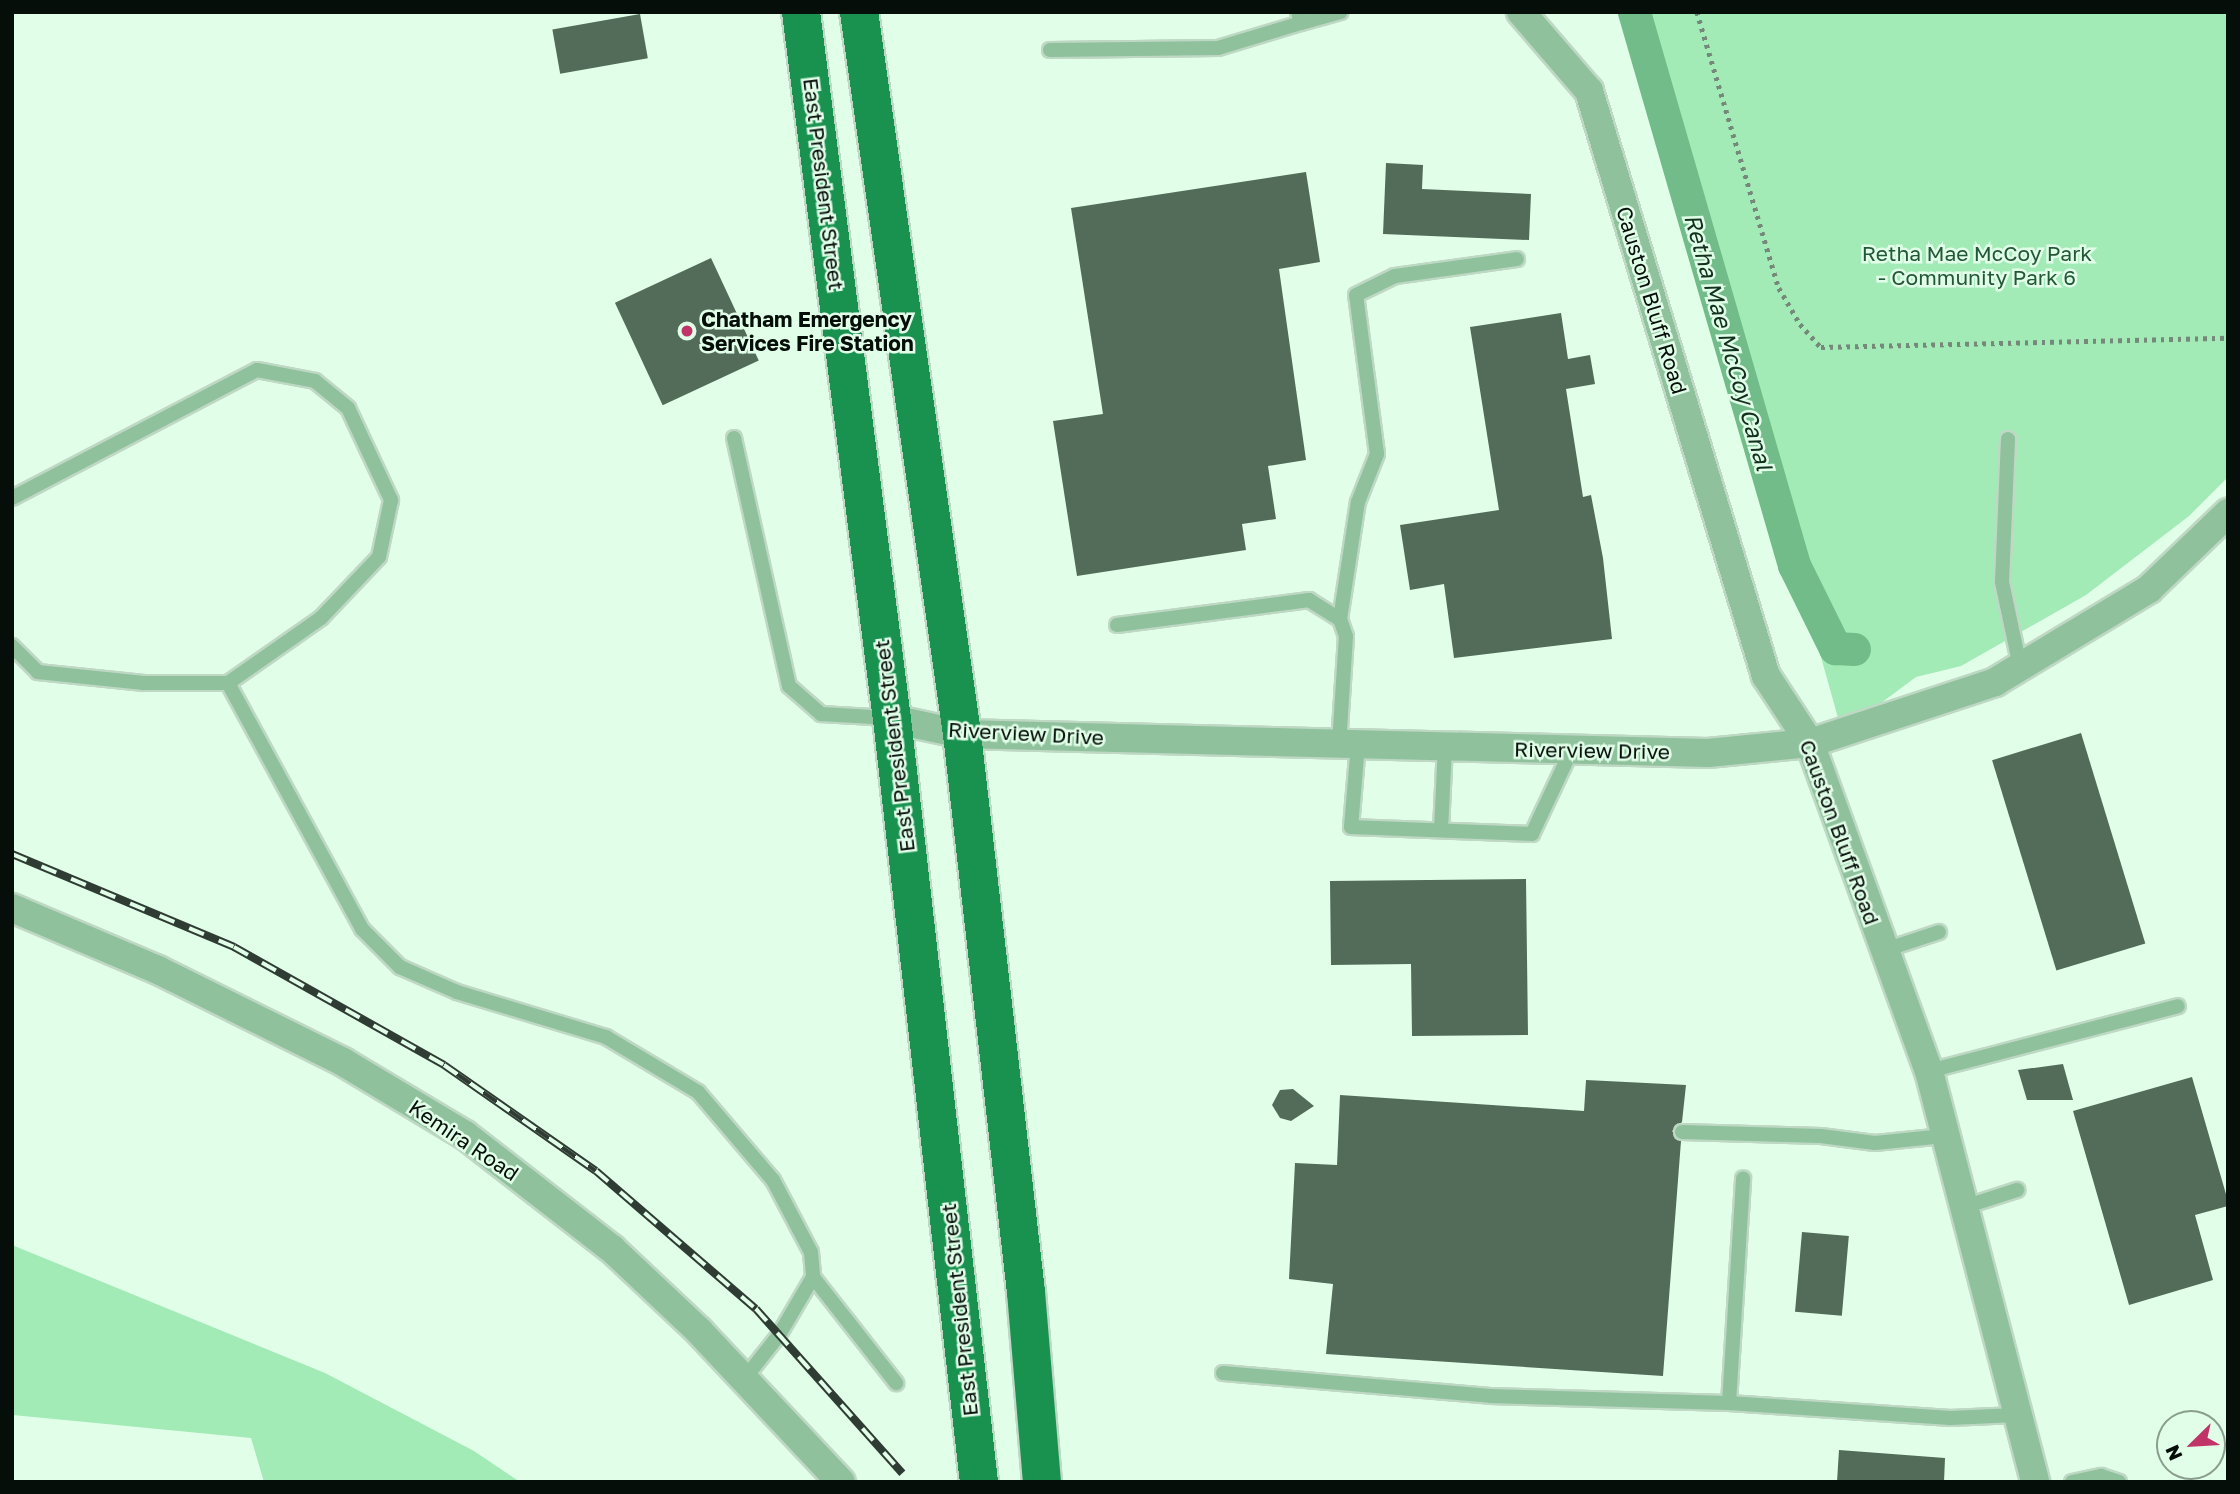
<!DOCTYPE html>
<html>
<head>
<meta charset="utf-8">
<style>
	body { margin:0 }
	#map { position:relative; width:2240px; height:1494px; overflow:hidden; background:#e1fee8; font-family:"Golos Text",sans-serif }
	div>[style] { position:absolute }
	.green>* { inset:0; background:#a2ebb7 }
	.canal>* { height:33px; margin:-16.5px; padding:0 16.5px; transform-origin:16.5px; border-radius:16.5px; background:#71bc89 }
	.building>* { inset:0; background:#536c5a; transform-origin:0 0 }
	.path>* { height:4.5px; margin-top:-2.25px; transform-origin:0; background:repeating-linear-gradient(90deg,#75887a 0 3.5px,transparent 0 8.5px) }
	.roads { filter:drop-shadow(2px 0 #bed8c4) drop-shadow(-2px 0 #bed8c4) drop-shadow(0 2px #bed8c4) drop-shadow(0 -2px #bed8c4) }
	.lane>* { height:14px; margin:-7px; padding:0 7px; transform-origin:7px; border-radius:7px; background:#8ec19c }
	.street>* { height:28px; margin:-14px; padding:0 14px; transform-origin:14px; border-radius:14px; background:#8ec19c }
	.primary>* { height:38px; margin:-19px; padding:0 19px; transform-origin:19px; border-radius:19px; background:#199250 }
	.rail>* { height:8px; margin-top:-4px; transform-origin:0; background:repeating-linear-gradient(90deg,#e1fee8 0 16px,#2f3c33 0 32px); box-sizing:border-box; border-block:2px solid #2f3c33 }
	.dots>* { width:19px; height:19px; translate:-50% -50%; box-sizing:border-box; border:4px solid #e1fee8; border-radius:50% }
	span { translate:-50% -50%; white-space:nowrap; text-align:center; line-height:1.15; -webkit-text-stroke:5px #e1fee8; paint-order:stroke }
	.street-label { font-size:21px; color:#050e08 }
	.park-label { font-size:21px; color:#225836 }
	.poi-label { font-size:21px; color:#050e08; font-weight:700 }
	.left { translate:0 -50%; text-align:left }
	.water-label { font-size:23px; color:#10311c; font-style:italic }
	.frame { position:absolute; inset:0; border:14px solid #050e08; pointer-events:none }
	.north { position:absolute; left:2156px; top:1410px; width:70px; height:70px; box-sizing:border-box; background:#e1fee8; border:2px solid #899e8e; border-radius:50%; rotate:246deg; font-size:19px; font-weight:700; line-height:28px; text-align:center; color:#050e08 }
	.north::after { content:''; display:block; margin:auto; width:24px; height:32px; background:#c03467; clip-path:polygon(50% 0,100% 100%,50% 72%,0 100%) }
</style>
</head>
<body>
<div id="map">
	<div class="green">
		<i style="clip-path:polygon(1640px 12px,2228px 12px,2228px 477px,2189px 516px,2086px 595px,1961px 666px,1916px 677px,1842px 732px)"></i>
		<i style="clip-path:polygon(12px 1245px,325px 1373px,474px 1451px,520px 1482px,264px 1482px,251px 1438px,13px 1415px)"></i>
	</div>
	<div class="canal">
		<i style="left:1634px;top:12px;width:576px;rotate:73.86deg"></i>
		<i style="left:1794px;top:565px;width:93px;rotate:63.7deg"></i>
		<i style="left:1835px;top:648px;width:19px;rotate:3deg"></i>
	</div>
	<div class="building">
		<i style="left:640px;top:14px;width:45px;height:89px;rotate:80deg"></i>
		<i style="clip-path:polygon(1386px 163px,1423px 165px,1422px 189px,1531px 194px,1529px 240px,1383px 234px)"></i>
		<i style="clip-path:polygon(1306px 172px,1320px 262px,1279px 269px,1306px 460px,1268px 466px,1276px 519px,1242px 524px,1246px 550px,1077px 576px,1053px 421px,1103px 414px,1071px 208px)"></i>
		<i style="left:711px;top:258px;width:113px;height:106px;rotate:65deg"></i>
		<i style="clip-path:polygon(1561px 313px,1568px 359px,1590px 355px,1595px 384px,1566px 389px,1583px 497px,1591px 495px,1603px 558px,1612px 639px,1454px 658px,1444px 584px,1410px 590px,1400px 525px,1499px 510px,1470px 327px)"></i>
		<i style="left:2081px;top:733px;width:220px;height:93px;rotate:73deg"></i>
		<i style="clip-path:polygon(1526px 879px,1528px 1035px,1412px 1036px,1411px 964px,1331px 965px,1330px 881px)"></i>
		<i style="clip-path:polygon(2063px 1064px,2073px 1100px,2027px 1100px,2018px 1070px)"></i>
		<i style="clip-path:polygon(2192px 1077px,2228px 1201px,2228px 1206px,2195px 1215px,2213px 1280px,2129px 1305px,2073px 1111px)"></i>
		<i style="clip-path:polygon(1586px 1080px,1686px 1085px,1682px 1122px,1672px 1131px,1681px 1141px,1663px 1376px,1326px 1354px,1333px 1284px,1289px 1279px,1295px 1163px,1337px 1165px,1340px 1095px,1584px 1111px)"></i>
		<i style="clip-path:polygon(1293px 1089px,1314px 1106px,1291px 1121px,1280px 1118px,1272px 1105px,1280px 1090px)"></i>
		<i style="left:1802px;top:1232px;width:47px;height:80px;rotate:5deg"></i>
		<i style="clip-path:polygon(1839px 1450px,1945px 1458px,1944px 1482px,1837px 1482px)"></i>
	</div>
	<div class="path">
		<i style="left:1697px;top:12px;width:288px;rotate:73.5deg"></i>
		<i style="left:1779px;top:288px;width:42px;rotate:59.7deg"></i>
		<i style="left:1800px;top:324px;width:31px;rotate:48deg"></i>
		<i style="left:1821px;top:347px;width:407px;rotate:-1.3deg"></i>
	</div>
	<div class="roads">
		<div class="lane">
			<i style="left:1298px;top:12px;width:11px;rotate:75deg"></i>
			<i style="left:1301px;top:23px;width:41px;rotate:-15.4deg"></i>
			<i style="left:1050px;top:50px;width:168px;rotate:-0.7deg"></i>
			<i style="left:1218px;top:48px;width:87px;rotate:-16.8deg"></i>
			<i style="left:734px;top:438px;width:254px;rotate:77.5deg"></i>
			<i style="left:789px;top:686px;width:43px;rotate:41.2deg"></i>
			<i style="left:821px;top:714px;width:69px;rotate:3.3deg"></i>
			<i style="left:2008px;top:439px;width:143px;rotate:92.4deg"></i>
			<i style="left:2002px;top:582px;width:87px;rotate:78deg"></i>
			<i style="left:12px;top:498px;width:276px;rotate:-27.6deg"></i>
			<i style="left:257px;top:370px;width:59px;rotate:10.7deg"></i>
			<i style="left:315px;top:381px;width:43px;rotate:39.3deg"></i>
			<i style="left:348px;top:408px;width:102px;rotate:64.9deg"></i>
			<i style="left:391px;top:500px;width:58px;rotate:101.9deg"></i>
			<i style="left:379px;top:557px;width:84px;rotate:133.6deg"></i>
			<i style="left:321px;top:618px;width:113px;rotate:145deg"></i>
			<i style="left:228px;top:683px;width:84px;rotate:180deg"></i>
			<i style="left:144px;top:683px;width:107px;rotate:-174.1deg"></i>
			<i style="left:38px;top:672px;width:37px;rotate:-135deg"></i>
			<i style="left:1340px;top:619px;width:118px;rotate:-81.3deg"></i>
			<i style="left:1358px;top:502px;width:52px;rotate:-68.4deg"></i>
			<i style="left:1377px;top:454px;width:160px;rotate:-97.5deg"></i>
			<i style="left:1356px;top:295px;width:43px;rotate:-26deg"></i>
			<i style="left:1395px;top:276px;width:123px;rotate:-7.9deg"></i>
			<i style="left:1117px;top:625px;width:194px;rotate:-7.4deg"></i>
			<i style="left:1309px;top:600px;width:36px;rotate:32deg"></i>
			<i style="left:1340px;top:619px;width:18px;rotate:71deg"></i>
			<i style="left:1346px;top:636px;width:107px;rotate:93.7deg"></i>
			<i style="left:228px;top:683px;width:280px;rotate:61.4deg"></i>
			<i style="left:362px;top:929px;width:54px;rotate:45deg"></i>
			<i style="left:400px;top:967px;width:62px;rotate:23.7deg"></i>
			<i style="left:457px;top:992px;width:156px;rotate:16.8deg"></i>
			<i style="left:606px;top:1037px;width:107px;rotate:30.9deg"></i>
			<i style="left:698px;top:1092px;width:116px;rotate:49.6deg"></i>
			<i style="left:773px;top:1180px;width:81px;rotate:62.2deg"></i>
			<i style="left:811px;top:1252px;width:25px;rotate:85deg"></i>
			<i style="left:813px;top:1277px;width:67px;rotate:120.4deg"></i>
			<i style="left:779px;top:1335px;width:55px;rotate:128.3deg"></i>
			<i style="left:1358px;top:744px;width:83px;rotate:94.8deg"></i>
			<i style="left:1351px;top:827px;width:181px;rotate:2.2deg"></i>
			<i style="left:1532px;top:834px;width:94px;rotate:-64.8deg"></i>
			<i style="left:1441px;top:830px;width:84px;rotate:-87.3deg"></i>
			<i style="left:1882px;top:951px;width:60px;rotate:-18.4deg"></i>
			<i style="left:1929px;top:1071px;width:257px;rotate:-14.6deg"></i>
			<i style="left:1682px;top:1132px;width:139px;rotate:1.6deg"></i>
			<i style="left:1821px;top:1136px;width:54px;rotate:7.4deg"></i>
			<i style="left:1875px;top:1143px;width:69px;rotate:-5.8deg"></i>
			<i style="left:1964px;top:1207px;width:56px;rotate:-17.8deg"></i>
			<i style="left:813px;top:1277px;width:135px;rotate:51.9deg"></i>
			<i style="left:1223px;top:1373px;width:268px;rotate:4.9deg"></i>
			<i style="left:1490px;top:1396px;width:239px;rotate:1.7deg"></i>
			<i style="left:1729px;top:1403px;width:222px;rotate:3.9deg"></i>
			<i style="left:1950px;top:1418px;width:66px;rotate:-2.6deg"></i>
			<i style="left:1729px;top:1403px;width:225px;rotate:-86.4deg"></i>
			<i style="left:2072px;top:1482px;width:30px;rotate:-12deg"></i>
			<i style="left:2101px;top:1476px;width:19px;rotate:18deg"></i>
		</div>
		<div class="street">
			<i style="left:1521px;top:12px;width:104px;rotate:49.3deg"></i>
			<i style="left:1589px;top:91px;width:611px;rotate:73.17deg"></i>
			<i style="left:1766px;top:676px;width:80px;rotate:56.7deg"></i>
			<i style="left:1810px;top:743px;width:349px;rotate:70.1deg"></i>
			<i style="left:1929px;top:1071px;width:424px;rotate:75.5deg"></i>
			<i style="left:892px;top:719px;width:72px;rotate:12.1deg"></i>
			<i style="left:962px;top:734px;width:746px;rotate:1.46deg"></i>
			<i style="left:1708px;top:753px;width:102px;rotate:-5.6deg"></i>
			<i style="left:1810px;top:743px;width:195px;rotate:-18.2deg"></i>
			<i style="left:1995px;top:682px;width:180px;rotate:-31.1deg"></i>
			<i style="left:2149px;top:589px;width:110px;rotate:-43.9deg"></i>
			<i style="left:12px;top:908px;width:159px;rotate:23deg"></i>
			<i style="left:158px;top:970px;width:207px;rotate:26.4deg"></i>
			<i style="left:343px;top:1062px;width:142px;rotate:30.9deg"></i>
			<i style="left:465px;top:1135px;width:186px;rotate:37.8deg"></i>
			<i style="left:612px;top:1249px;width:120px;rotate:43.3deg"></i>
			<i style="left:699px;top:1331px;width:207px;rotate:46.8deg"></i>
		</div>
		<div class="primary">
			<i style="left:801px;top:12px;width:713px;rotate:82.67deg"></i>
			<i style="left:892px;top:719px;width:768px;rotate:83.5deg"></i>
			<i style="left:859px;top:12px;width:729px;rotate:81.88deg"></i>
			<i style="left:962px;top:734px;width:562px;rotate:83.46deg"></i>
			<i style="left:1026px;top:1292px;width:191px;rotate:85.2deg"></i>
		</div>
	</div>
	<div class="rail">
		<i style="left:12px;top:854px;width:241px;rotate:22.7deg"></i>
		<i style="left:234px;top:947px;width:241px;rotate:29.3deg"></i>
		<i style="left:444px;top:1065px;width:185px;rotate:34.9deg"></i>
		<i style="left:596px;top:1171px;width:211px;rotate:40.8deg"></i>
		<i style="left:756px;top:1309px;width:220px;rotate:48.3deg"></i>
	</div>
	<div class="dots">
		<i style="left:687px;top:331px;background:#c03467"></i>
	</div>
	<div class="street-label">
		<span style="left:824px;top:184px;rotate:83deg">East President Street</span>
		<span style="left:1652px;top:300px;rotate:73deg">Causton Bluff Road</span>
		<span style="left:1026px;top:733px;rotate:3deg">Riverview Drive</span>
		<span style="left:894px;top:746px;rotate:-97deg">East President Street</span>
		<span style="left:1592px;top:750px;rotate:1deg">Riverview Drive</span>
		<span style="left:1840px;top:832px;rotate:70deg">Causton Bluff Road</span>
		<span style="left:464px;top:1140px;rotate:34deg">Kemira Road</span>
		<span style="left:959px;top:1310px;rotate:-96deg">East President Street</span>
	</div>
	<div class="park-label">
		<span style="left:1977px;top:265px">Retha Mae McCoy Park<br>- Community Park 6</span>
	</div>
	<div class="poi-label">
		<span class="left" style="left:701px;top:331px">Chatham Emergency<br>Services Fire Station</span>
	</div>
	<div class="water-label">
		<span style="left:1729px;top:342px;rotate:74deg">Retha Mae McCoy Canal</span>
	</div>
	<div class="frame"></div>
	<div class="north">N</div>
</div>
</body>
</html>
